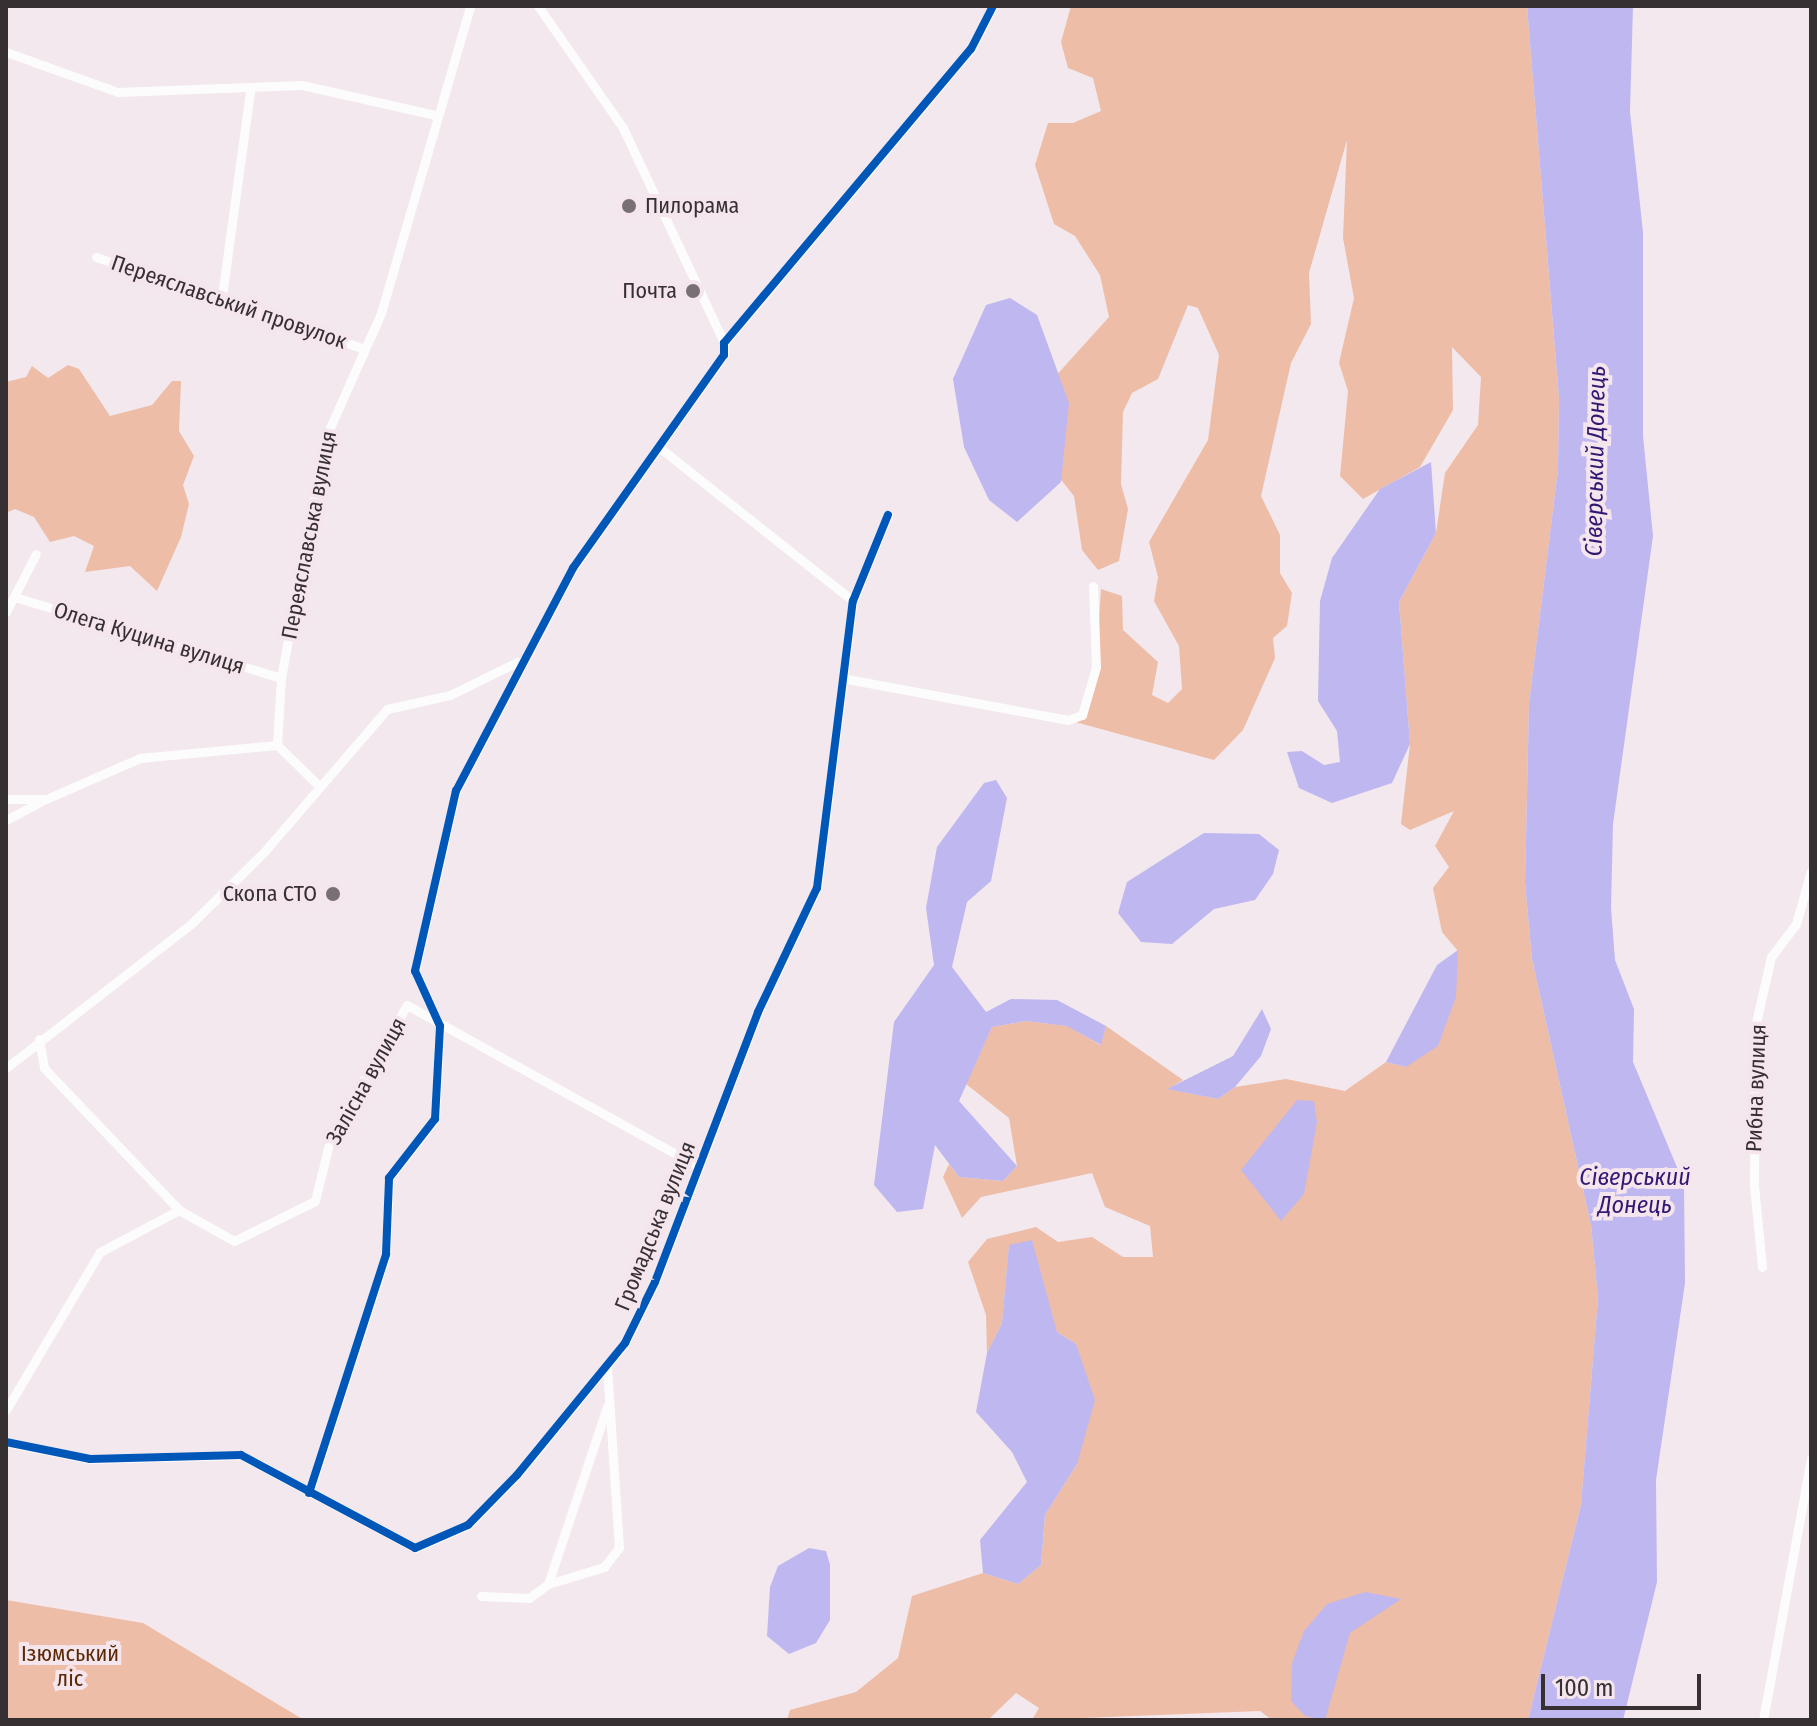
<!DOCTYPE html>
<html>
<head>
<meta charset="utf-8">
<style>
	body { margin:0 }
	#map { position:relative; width:1817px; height:1726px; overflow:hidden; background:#f2e8ed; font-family:"Fira Sans Condensed",sans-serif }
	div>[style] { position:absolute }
	.forest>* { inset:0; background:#eebda7 }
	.water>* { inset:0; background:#bfb7f0 }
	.street>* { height:9px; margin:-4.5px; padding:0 4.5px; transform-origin:4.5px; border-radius:4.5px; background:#fdfcfc }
	.cycleway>* { height:8px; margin:-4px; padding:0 4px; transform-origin:4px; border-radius:4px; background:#0057b8 }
	.dots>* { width:22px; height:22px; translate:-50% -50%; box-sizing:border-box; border:4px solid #f5e5ec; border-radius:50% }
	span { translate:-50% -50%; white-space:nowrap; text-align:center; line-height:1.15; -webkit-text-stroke:8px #f5e5ec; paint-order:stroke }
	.poi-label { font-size:22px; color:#363033 }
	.left { translate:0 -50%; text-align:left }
	.right { translate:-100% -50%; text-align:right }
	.street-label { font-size:22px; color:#363033 }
	.park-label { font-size:22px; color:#5c2907 }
	.water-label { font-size:24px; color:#311873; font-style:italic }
	.frame { position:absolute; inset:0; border:8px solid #363033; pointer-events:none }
	.scale { position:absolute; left:1541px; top:1674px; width:160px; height:36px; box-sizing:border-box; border:4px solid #363033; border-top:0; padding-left:10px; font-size:24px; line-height:28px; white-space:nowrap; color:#363033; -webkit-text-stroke:6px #f5e5ec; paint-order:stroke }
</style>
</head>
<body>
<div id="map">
	<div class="forest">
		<i style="clip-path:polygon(1071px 6px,1527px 6px,1559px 398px,1558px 469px,1529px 704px,1525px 883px,1532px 959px,1591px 1225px,1598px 1298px,1581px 1505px,1528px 1720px,1272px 1720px,1260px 1711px,1032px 1720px,1039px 1708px,1016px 1693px,988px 1720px,787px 1720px,790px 1710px,856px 1692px,898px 1658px,912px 1596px,983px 1573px,1018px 1584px,1041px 1565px,1045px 1515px,1077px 1464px,1076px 1344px,1057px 1332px,1009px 1246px,1002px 1323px,987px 1353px,986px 1315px,968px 1262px,987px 1239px,1036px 1227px,1058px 1242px,1092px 1237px,1123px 1257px,1153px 1257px,1150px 1226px,1105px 1207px,1092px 1173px,981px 1197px,962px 1218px,943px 1177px,949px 1164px,959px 1177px,1003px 1181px,1017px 1166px,1009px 1118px,966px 1084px,992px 1027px,1026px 1021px,1068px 1026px,1100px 1045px,1106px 1026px,1183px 1080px,1168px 1089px,1218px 1099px,1235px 1087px,1286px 1079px,1345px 1091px,1386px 1062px,1406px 1067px,1458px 951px,1442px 932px,1433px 888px,1449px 867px,1435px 846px,1454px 811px,1410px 830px,1401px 824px,1410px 744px,1399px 602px,1436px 533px,1445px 473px,1478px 425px,1481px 377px,1452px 347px,1453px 410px,1420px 467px,1363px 499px,1340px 476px,1348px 391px,1339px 363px,1354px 298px,1343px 238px,1347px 140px,1309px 273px,1311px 324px,1291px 363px,1261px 496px,1280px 535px,1280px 573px,1292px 593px,1287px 626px,1273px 638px,1275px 658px,1243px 730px,1214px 760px,1068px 720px,1082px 715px,1096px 667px,1101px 589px,1122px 596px,1123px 630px,1158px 662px,1152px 695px,1168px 703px,1182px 689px,1179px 646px,1154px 601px,1158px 577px,1149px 542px,1208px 440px,1219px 355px,1198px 308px,1188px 305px,1158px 379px,1132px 393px,1123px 412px,1121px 484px,1128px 509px,1119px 561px,1098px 570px,1082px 550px,1074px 496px,1043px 457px,1044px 389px,1109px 317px,1100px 275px,1075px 236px,1054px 224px,1035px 165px,1048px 123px,1073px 123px,1101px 111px,1093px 78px,1068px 68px,1061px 42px)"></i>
		<i style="clip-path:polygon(68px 365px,79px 369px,110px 416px,152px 405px,172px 381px,181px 381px,179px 431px,194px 456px,183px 485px,189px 504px,181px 537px,157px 591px,130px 566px,85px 572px,94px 546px,74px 536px,50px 542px,34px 517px,15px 509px,6px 513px,6px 382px,26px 377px,32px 366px,48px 378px)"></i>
		<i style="clip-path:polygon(6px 1600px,143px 1623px,304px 1720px,6px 1720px)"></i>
	</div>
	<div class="water">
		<i style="clip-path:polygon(1527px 6px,1633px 6px,1630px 112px,1643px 232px,1643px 436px,1653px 536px,1613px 824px,1611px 908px,1615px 960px,1634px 1009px,1633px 1062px,1684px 1184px,1685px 1283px,1656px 1480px,1657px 1582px,1623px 1720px,1528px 1720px,1581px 1505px,1598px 1298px,1591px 1225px,1532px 959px,1525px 883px,1529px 704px,1558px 469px,1559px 398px)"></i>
		<i style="clip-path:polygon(1010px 298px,1037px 315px,1069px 403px,1061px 482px,1017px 522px,989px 500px,964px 447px,953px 379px,986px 305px)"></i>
		<i style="clip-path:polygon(1431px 462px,1436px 533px,1399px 602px,1410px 744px,1392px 783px,1332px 803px,1299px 788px,1287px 752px,1302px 751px,1324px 765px,1340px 762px,1337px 731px,1318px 701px,1320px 601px,1332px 558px,1380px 489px)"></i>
		<i style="clip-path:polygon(996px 780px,1007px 798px,991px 881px,967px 902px,952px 967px,986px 1012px,1011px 999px,1057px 1000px,1106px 1026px,1101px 1045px,1067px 1026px,1026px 1021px,992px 1027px,959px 1101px,1017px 1166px,1003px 1181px,959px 1177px,935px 1145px,923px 1209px,897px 1212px,874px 1185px,894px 1022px,934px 965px,926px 908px,937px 847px,984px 783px)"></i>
		<i style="clip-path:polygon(1204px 833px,1259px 834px,1279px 850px,1273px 874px,1255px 900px,1214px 909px,1172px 944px,1141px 942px,1118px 913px,1127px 882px)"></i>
		<i style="clip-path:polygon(1458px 950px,1456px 997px,1438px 1046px,1406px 1067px,1386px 1062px,1437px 965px)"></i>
		<i style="clip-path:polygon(1262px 1009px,1271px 1029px,1261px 1056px,1235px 1087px,1218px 1099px,1167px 1089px,1233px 1056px)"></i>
		<i style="clip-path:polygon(1297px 1100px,1314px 1101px,1317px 1122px,1304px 1194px,1281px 1221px,1241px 1170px)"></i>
		<i style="clip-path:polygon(1032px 1240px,1057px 1332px,1076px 1344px,1095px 1400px,1077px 1464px,1045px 1515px,1041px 1565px,1018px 1584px,983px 1573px,980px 1540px,1027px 1482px,1012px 1452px,976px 1412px,987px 1353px,1002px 1323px,1009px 1245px)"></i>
		<i style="clip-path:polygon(809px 1548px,826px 1551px,830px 1565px,830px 1620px,816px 1643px,789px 1654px,767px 1636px,770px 1587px,778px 1566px)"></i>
		<i style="clip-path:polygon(1365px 1592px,1401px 1599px,1350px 1633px,1325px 1720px,1305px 1716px,1291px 1701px,1292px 1663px,1304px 1631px,1327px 1604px)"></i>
	</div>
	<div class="street">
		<i style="left:538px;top:6px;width:149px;rotate:55.1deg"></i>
		<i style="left:623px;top:128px;width:238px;rotate:64.8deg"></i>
		<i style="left:6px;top:52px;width:119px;rotate:19.7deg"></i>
		<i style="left:118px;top:92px;width:184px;rotate:-2.2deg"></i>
		<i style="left:302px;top:85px;width:136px;rotate:12.7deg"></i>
		<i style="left:96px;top:257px;width:281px;rotate:18.9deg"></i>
		<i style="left:222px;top:296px;width:206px;rotate:-82.2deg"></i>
		<i style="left:660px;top:448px;width:246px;rotate:38.4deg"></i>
		<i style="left:18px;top:598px;width:275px;rotate:16.9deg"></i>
		<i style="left:6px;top:612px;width:65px;rotate:-62.7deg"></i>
		<i style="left:847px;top:679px;width:225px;rotate:10.5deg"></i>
		<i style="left:1068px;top:720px;width:15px;rotate:-20deg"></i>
		<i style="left:1082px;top:715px;width:50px;rotate:-73.7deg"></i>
		<i style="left:1096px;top:667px;width:81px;rotate:-92.1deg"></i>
		<i style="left:316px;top:783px;width:54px;rotate:-135.7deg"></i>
		<i style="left:277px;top:745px;width:67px;rotate:-86.6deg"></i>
		<i style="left:281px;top:678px;width:243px;rotate:-79.6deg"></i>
		<i style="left:325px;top:439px;width:138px;rotate:-66deg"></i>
		<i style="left:381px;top:313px;width:320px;rotate:-73.8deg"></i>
		<i style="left:6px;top:799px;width:40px"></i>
		<i style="left:46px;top:799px;width:103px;rotate:-23.6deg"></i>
		<i style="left:140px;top:758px;width:138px;rotate:-5.4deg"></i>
		<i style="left:6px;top:820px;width:41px;rotate:-27.8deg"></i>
		<i style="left:39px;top:1039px;width:29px;rotate:80deg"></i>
		<i style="left:44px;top:1068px;width:196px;rotate:46.4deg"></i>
		<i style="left:179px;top:1210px;width:63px;rotate:29.4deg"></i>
		<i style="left:234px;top:1241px;width:90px;rotate:-26.3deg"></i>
		<i style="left:315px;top:1201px;width:67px;rotate:-76.2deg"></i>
		<i style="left:331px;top:1136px;width:151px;rotate:-59.9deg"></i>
		<i style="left:407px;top:1005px;width:334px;rotate:29deg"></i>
		<i style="left:6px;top:1068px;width:236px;rotate:-37.9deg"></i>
		<i style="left:192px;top:923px;width:101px;rotate:-44.6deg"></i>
		<i style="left:264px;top:852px;width:189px;rotate:-49.3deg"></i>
		<i style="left:387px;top:709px;width:65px;rotate:-12.5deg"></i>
		<i style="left:450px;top:695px;width:75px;rotate:-26.2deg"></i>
		<i style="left:1762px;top:1267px;width:82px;rotate:-95.6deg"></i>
		<i style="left:1754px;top:1185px;width:158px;rotate:-89.6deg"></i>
		<i style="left:1755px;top:1027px;width:72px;rotate:-77.1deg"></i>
		<i style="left:1771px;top:957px;width:41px;rotate:-52.9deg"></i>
		<i style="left:1796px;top:924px;width:55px;rotate:-74.2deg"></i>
		<i style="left:6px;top:1410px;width:184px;rotate:-59.3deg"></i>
		<i style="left:100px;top:1252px;width:89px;rotate:-28deg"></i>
		<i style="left:6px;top:1442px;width:86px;rotate:11.4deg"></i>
		<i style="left:90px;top:1459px;width:151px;rotate:-1.5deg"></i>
		<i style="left:241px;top:1455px;width:197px;rotate:28.1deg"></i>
		<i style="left:415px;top:1548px;width:58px;rotate:-23.5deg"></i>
		<i style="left:468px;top:1525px;width:70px;rotate:-45.6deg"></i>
		<i style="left:517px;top:1475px;width:171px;rotate:-50.7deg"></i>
		<i style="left:625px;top:1343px;width:68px;rotate:-63.8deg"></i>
		<i style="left:655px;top:1282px;width:289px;rotate:-69.1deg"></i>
		<i style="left:758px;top:1012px;width:137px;rotate:-64.6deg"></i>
		<i style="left:817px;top:888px;width:289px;rotate:-82.9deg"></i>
		<i style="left:853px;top:601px;width:93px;rotate:-67.9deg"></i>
		<i style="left:309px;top:1493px;width:251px;rotate:-72.1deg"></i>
		<i style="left:386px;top:1254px;width:76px;rotate:-87.7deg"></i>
		<i style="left:389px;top:1178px;width:75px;rotate:-52.1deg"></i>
		<i style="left:435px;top:1119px;width:93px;rotate:-86.9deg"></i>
		<i style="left:440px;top:1026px;width:60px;rotate:-114.4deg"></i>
		<i style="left:415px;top:971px;width:185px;rotate:-77.2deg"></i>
		<i style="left:456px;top:791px;width:252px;rotate:-62.3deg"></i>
		<i style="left:573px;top:568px;width:261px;rotate:-54.7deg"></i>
		<i style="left:724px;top:355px;width:12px;rotate:-90deg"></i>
		<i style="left:724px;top:343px;width:384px;rotate:-50deg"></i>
		<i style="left:971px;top:49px;width:48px;rotate:-62.9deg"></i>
		<i style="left:548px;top:1584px;width:59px;rotate:-16.9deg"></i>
		<i style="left:604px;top:1567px;width:24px;rotate:-52deg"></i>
		<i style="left:619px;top:1548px;width:181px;rotate:-93.8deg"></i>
		<i style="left:481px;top:1596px;width:48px;rotate:2.4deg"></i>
		<i style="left:529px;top:1598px;width:24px;rotate:-36deg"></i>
		<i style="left:548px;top:1584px;width:187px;rotate:-71.6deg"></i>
		<i style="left:1763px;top:1720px;width:266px;rotate:-79.6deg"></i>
	</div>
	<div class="cycleway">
		<i style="left:6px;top:1442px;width:86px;rotate:11.4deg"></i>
		<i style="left:90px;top:1459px;width:151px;rotate:-1.5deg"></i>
		<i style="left:241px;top:1455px;width:197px;rotate:28.1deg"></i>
		<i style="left:415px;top:1548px;width:58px;rotate:-23.5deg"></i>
		<i style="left:468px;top:1525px;width:70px;rotate:-45.6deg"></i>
		<i style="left:517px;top:1475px;width:171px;rotate:-50.7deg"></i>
		<i style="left:625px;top:1343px;width:68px;rotate:-63.8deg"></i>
		<i style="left:655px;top:1282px;width:289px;rotate:-69.1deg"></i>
		<i style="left:758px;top:1012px;width:137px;rotate:-64.6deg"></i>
		<i style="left:817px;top:888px;width:289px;rotate:-82.9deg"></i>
		<i style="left:853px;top:601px;width:93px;rotate:-67.9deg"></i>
		<i style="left:309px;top:1493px;width:251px;rotate:-72.1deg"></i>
		<i style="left:386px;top:1254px;width:76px;rotate:-87.7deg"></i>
		<i style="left:389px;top:1178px;width:75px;rotate:-52.1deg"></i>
		<i style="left:435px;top:1119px;width:93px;rotate:-86.9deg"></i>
		<i style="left:440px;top:1026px;width:60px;rotate:-114.4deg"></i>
		<i style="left:415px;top:971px;width:185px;rotate:-77.2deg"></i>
		<i style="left:456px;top:791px;width:252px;rotate:-62.3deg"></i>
		<i style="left:573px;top:568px;width:261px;rotate:-54.7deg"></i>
		<i style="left:724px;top:355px;width:12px;rotate:-90deg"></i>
		<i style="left:724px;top:343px;width:384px;rotate:-50deg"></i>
		<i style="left:971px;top:49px;width:48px;rotate:-62.9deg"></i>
	</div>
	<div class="dots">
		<i style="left:629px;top:206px;background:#787074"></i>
		<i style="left:693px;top:291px;background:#787074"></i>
		<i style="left:333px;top:894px;background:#787074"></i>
	</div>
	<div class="poi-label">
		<span class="left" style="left:645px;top:206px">Пилорама</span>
		<span class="right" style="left:677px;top:291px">Почта</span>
		<span class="right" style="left:317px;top:894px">Скопа СТО</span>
	</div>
	<div class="street-label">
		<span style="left:229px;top:302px;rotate:19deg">Переяславський провулок</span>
		<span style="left:309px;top:535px;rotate:-79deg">Переяславська вулиця</span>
		<span style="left:149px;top:638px;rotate:17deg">Олега Куцина вулиця</span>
		<span style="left:366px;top:1081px;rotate:-61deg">Залісна вулиця</span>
		<span style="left:1756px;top:1088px;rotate:-88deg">Рибна вулиця</span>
		<span style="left:655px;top:1226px;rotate:-68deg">Громадська вулиця</span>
	</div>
	<div class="park-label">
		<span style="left:70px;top:1666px">Ізюмський<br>ліс</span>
	</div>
	<div class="water-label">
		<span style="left:1596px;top:461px;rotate:-89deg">Сіверський Донець</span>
		<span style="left:1635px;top:1192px">Сіверський<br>Донець</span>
	</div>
	<div class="frame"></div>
	<div class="scale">100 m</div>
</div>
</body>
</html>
